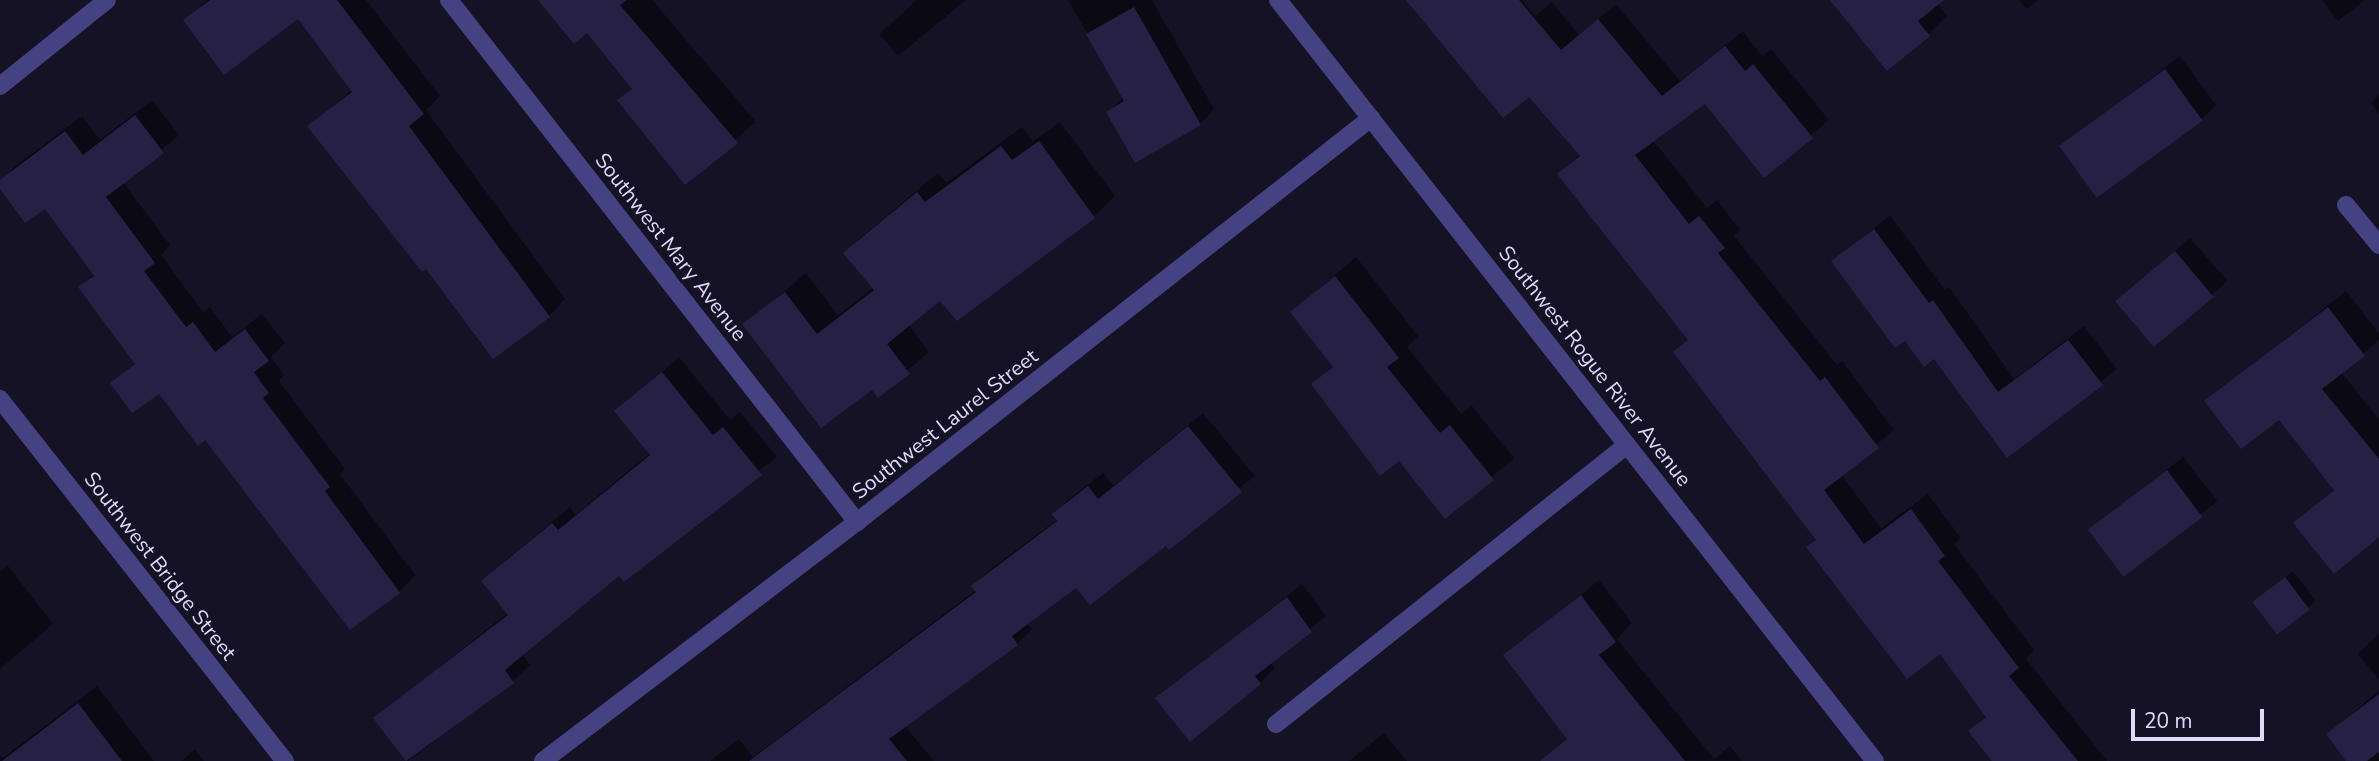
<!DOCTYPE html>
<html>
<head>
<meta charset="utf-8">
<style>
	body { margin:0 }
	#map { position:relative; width:2379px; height:761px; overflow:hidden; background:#151226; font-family:"Nunito Sans",sans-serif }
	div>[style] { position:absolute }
	.shadow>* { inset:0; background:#0007; transform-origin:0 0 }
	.building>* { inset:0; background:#272045; transform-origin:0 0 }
	.minor>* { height:18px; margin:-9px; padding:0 9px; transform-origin:9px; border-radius:9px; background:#444280 }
	.tertiary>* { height:18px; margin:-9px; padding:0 9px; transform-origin:9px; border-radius:9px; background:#444280 }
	span { translate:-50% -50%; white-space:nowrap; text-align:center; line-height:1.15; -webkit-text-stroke:7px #151226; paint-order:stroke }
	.street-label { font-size:21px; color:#dedbfb }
	.scale { position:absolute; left:2131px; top:709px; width:133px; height:32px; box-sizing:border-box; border:4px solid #dedbfb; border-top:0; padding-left:9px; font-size:21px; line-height:24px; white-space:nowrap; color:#dedbfb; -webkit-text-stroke:5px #151226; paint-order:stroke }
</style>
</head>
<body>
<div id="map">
	<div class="shadow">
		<i style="clip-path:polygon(207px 0,366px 0,440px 96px,426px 110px,565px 299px,549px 316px,309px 127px,352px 90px,298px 17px,186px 20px)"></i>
		<i style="clip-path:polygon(540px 0,652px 0,756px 122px,685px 182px,620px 100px,633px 87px,587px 31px)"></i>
		<i style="clip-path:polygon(917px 0,966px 0,898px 56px,879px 34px)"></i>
		<i style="clip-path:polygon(1068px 0,1152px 0,1214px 109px,1200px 124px,1108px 112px,1124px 97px)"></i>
		<i style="clip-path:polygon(1409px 0,1522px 0,1535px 16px,1552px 2px,1579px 35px,1616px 4px,1680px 81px,1743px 31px,1762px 56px,1771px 49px,1829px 120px,1764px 175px,1705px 102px,1653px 140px,1707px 208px,1717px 200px,1740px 230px,1734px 236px,1837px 365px,1842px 361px,1894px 430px,1841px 474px,1881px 528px,1928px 494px,1961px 538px,1954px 544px,2034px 650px,2026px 659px,2107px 761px,1994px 761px,1970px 731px,1987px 715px,1940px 652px,1808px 548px,1817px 538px,1675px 352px,1689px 339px,1559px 174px,1580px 154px,1529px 94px)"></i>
		<i style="clip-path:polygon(1855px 0,1941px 0,1937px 3px,1947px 16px,1929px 34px)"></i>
		<i style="clip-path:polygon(2019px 0,2038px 0,2027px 9px)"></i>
		<i style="clip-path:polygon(2322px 0,2365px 0,2338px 21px)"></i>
		<i style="clip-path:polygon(2180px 56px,2216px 105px,2202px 119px,2061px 147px)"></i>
		<i style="clip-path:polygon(2379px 95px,2379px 113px,2371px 103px)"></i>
		<i style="clip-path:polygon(152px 100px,179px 135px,123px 182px,170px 245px,161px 255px,203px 312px,210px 307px,232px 337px,262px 314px,285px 343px,271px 357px,284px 375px,279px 381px,345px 469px,340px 474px,415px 575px,399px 592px,206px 438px,159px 392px,113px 383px,136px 362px,80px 288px,95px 273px,45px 206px,0 186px,14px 167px,82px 116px,100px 140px)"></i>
		<i style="clip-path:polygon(1060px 122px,1115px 196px,1094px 216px,957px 319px,940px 298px,908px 324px,929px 352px,879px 396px,872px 387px,745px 325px,806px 273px,838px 315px,874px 287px,845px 253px,866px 233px,938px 173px,946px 183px,1022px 127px,1033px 141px)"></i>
		<i style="clip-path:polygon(1890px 215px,1945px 290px,1949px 287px,2014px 379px,2084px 326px,2117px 369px,2007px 455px,1934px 357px,1905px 339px,1833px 261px)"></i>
		<i style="left:2190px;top:238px;width:57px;height:96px;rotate:49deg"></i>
		<i style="clip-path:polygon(1356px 257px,1418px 336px,1407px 347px,1461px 414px,1472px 406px,1514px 458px,1445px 517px,1399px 459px,1314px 384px,1333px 365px,1292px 312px)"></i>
		<i style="clip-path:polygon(2346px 291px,2379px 333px,2379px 340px,2341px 372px,2379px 419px,2379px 535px,2295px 524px,2335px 488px,2280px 418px,2206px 401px)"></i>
		<i style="clip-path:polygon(679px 357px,730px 420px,740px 412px,777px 457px,620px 574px,522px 654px,530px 665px,513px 681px,408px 761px,375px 718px,509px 612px,483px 581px,500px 565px,570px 507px,575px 515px,650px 453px,617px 411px)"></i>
		<i style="clip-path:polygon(1203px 413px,1255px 476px,1167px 544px,1077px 585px,1027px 623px,1032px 629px,1017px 644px,905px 726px,934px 761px,710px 761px,739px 739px,753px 757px,976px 590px,973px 586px,988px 571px,1058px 519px,1054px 514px,1069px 499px,1103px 473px,1113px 486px)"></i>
		<i style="left:2183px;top:457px;width:56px;height:118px;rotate:52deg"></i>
		<i style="clip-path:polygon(8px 566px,53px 624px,0 669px,0 572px)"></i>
		<i style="clip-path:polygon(2293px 571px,2316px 601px,2308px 608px,2262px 594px)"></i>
		<i style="clip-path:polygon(1599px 580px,1632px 623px,1617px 639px,1714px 759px,1730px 746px,1742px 761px,1546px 759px,1568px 737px,1505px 655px)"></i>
		<i style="clip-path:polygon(1302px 584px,1326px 616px,1270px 662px,1275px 668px,1260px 683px,1157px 698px)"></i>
		<i style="clip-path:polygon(2379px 634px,2379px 680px,2358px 654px)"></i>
		<i style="clip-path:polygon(97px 686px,154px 761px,0 761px,0 755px,3px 758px)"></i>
		<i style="clip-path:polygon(2379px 691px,2379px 761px,2348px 761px,2328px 734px)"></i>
		<i style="clip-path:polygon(1384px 733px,1407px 761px,1349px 761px)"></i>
		<i style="clip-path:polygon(195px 750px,204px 761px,181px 761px)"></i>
	</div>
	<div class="building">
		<i style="clip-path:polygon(210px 0,337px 0,424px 114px,409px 126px,550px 317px,493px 359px,426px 269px,422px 272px,307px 126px,352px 92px,298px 19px,224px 75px,183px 20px)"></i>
		<i style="clip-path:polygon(538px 0,627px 0,620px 5px,738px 143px,685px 185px,617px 100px,632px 89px,587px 33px,574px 44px)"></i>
		<i style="clip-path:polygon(1406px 0,1519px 0,1561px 50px,1598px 19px,1662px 96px,1725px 46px,1745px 71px,1753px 64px,1813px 138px,1764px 178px,1705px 104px,1635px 155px,1689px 224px,1699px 216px,1725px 248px,1718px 253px,1820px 381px,1825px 377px,1879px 448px,1824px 490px,1864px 544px,1911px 509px,1945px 556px,1938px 561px,2019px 668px,2009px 676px,2078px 761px,1992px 761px,1968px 731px,1986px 717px,1940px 654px,1907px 679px,1806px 547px,1816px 540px,1673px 352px,1688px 340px,1557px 174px,1580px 156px,1529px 97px,1503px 118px)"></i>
		<i style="clip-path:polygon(1830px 0,1944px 0,1918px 21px,1930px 36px,1887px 71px)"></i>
		<i style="clip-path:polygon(1134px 7px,1201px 125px,1135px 163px,1106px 112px,1124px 101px,1086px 34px)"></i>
		<i style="left:2165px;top:69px;width:64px;height:131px;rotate:54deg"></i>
		<i style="clip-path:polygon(135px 115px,164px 153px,106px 197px,155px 263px,144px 271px,186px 327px,193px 322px,215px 352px,245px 329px,269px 361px,254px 372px,269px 393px,263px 398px,330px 487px,325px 491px,400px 593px,350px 630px,205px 440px,198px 446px,159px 394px,132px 413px,110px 383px,135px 364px,78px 287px,94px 276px,45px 209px,25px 223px,0 189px,0 180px,65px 131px,83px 155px)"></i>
		<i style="clip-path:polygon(1039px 141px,1095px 218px,957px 321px,940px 301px,887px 344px,910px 374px,878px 398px,872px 390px,821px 428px,742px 324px,785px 292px,817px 334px,874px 290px,843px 253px,917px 192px,925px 202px,1001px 146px,1012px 160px)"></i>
		<i style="clip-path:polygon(1874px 229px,1929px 303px,1933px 300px,1998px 392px,2068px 340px,2103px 385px,2007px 458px,1934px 359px,1924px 367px,1905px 341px,1895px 348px,1831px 261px)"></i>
		<i style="left:2175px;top:251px;width:60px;height:78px;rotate:50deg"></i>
		<i style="clip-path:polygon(1335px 276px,1399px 358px,1387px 367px,1440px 433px,1450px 425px,1494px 480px,1445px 519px,1399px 461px,1380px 476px,1311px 384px,1333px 367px,1290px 312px)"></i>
		<i style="clip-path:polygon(2328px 307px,2365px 356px,2322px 389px,2379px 459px,2379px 537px,2334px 574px,2293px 523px,2334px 490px,2279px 420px,2241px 449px,2204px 401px)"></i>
		<i style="clip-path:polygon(662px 372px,713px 435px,723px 427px,762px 475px,624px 582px,619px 576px,505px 670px,514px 683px,406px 761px,373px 718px,508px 615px,481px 581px,552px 523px,558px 530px,650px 455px,614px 411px)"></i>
		<i style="clip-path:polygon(1188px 426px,1242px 492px,1169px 550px,1166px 546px,1090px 605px,1076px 588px,1012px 636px,1018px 645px,889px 739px,907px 761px,749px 761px,976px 592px,971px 586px,1057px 521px,1052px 514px,1088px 486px,1098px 499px)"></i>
		<i style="left:2167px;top:470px;width:59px;height:99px;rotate:53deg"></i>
		<i style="left:2285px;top:577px;width:41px;height:41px;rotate:53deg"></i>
		<i style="clip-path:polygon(1581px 595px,1616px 642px,1599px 655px,1685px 761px,1540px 761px,1567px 739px,1503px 655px)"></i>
		<i style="clip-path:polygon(1287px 597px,1312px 632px,1255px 676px,1261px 684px,1190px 742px,1155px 698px)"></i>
		<i style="clip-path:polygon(2379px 694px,2379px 752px,2367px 761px,2346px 761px,2326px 734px)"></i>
		<i style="clip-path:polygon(78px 703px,122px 761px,2px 761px)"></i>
	</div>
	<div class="minor">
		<i style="left:449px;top:0;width:663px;rotate:51.99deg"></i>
		<i style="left:1278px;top:0;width:967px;rotate:51.89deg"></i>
		<i style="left:0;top:86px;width:137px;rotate:-38.8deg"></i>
		<i style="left:2346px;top:205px;width:52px;rotate:50.5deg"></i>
		<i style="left:1276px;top:724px;width:448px;rotate:-38.5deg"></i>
		<i style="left:543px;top:761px;width:395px;rotate:-37.3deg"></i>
		<i style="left:857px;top:522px;width:654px;rotate:-38.17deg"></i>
	</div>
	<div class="tertiary">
		<i style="left:0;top:399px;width:461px;rotate:51.8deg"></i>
	</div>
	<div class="street-label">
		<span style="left:671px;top:247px;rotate:52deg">Southwest Mary Avenue</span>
		<span style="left:1595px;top:366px;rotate:52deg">Southwest Rogue River Avenue</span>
		<span style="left:945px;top:424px;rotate:-38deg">Southwest Laurel Street</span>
		<span style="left:160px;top:566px;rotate:52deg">Southwest Bridge Street</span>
	</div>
	<div class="scale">20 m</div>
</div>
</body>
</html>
